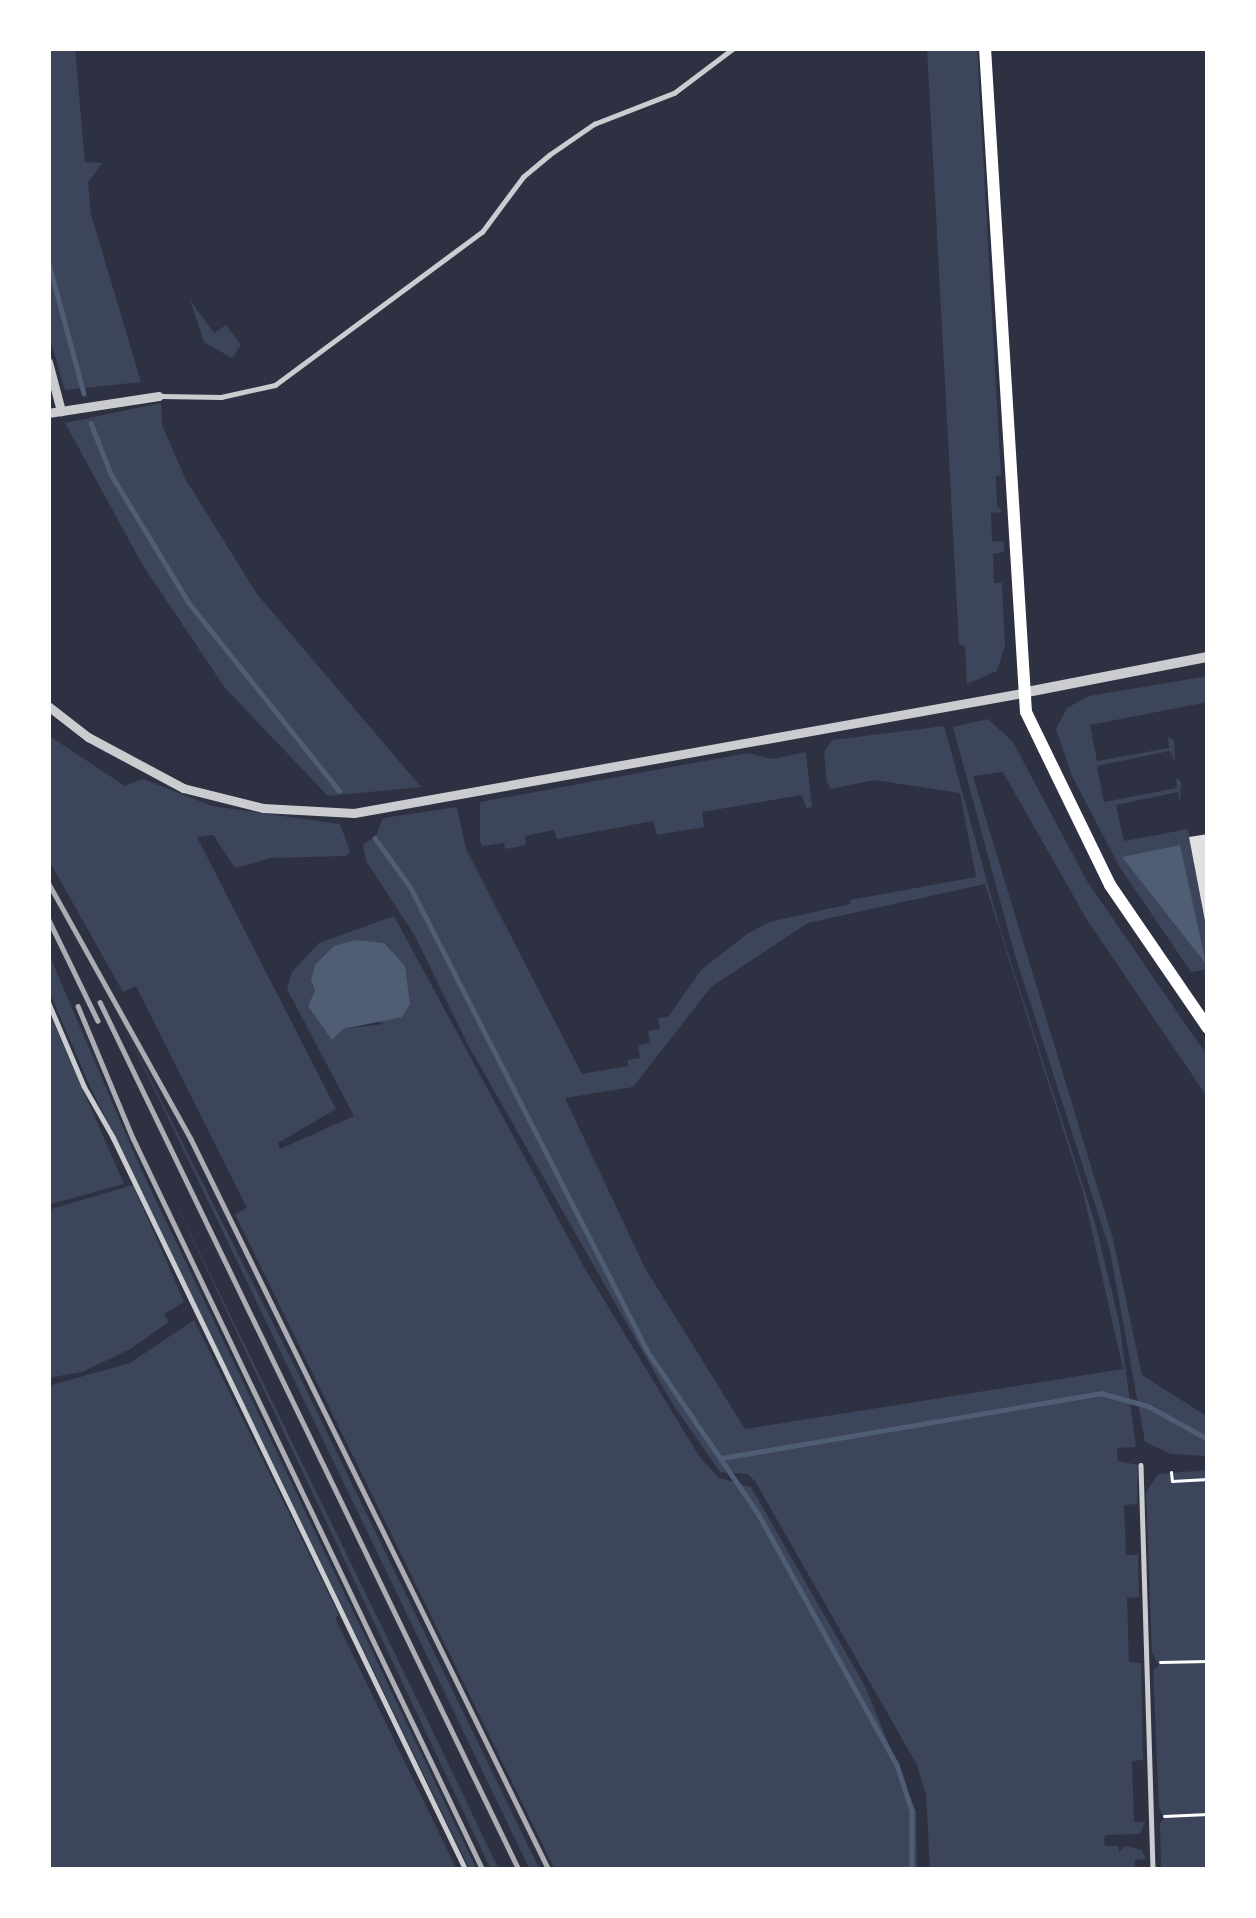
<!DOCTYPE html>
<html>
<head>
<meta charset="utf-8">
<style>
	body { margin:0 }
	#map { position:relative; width:1256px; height:1918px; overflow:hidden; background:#2d3142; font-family:Figtree,sans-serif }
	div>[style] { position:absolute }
	.green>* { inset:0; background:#3c4559 }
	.water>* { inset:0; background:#4f5d75 }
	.stream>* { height:4.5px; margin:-2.25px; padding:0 2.25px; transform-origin:2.25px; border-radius:2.25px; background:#4f5d75 }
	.building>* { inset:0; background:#e0e0e3 }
	.path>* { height:3px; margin:-1.5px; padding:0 1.5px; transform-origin:1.5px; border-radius:1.5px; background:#fff }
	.service>* { height:4.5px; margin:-2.25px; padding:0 2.25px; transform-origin:2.25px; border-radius:2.25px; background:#caccd0 }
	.minor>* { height:9px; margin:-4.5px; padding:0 4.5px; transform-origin:4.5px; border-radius:4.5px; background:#caccd0 }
	.tertiary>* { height:10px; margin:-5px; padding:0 5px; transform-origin:5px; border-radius:5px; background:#caccd0 }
	.secondary>* { height:12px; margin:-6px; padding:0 6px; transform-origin:6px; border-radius:6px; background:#fff }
	.rail>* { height:4.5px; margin:-2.25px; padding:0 2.25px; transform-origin:2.25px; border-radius:2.25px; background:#abadb3 }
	span { translate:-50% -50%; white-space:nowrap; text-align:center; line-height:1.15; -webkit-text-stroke:9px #fff; paint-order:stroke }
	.frame { position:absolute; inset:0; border:51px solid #fff; pointer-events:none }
</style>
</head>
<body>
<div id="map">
	<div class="green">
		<i style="clip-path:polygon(48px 48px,75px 48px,85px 162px,102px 163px,88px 183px,91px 214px,141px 382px,65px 390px,48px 332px)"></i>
		<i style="clip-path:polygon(927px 48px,977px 48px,1001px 475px,996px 476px,997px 505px,1002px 512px,991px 513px,992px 541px,1004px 542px,1004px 552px,993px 554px,994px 583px,1002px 583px,1005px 646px,997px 671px,967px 684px,965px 646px,959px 645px)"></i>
		<i style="clip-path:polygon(190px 300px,214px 333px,226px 325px,241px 345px,232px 358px,204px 342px)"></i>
		<i style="clip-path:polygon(161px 403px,162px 425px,186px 480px,257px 594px,421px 787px,328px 796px,225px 688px,142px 564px,65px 423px)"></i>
		<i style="clip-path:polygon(1208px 676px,1208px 702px,1090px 725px,1097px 761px,1169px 748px,1168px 737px,1174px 740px,1175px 761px,1170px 751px,1097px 766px,1104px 802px,1177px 788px,1176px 778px,1181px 781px,1180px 803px,1178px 792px,1116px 805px,1124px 841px,1188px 829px,1208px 939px,1208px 969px,1191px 972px,1119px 866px,1072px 776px,1056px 729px,1067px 708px,1089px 696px)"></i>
		<i style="clip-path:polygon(988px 719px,1013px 742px,1087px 881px,1208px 1057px,1208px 1098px,1087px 920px,1003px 772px,973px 776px,1113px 1239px,1142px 1375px,1208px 1417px,1208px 1456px,1171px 1454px,1145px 1442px,1110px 1251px,1014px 952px,953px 727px)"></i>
		<i style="clip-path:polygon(evenodd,944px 726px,1000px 928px,1096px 1226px,1119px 1321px,1136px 1447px,1117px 1448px,1118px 1461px,1138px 1465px,1137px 1504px,1124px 1505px,1126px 1555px,1138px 1555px,1139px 1597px,1127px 1598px,1129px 1662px,1141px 1663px,1143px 1760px,1132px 1761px,1134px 1822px,1145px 1822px,1140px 1834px,1105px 1835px,1104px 1841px,1105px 1846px,1118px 1846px,1119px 1852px,1125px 1846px,1142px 1850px,1146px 1859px,1135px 1860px,1135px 1870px,930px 1870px,926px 1795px,917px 1765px,755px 1481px,747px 1474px,720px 1472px,672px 1403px,467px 1043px,415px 936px,366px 861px,363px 844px,375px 838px,383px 818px,457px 807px,466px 849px,582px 1074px,628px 1066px,628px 1060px,640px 1058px,638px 1045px,650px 1043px,648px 1031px,660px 1029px,658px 1018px,668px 1017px,701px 970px,747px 934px,769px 922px,850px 904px,850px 900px,976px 877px,960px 793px,874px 780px,831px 789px,827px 782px,824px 752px,832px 740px,944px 726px,985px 884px,1083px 1192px,1123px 1369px,745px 1429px,645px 1268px,565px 1098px,633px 1087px,711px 987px,808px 923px,985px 884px)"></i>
		<i style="clip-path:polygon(evenodd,48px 735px,125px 786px,143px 779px,212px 806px,340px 824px,350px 851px,346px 856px,271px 858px,235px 868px,213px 835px,197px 837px,336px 1109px,278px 1143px,280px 1149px,354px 1116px,287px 989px,292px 972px,319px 943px,394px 916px,584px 1267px,699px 1456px,719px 1478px,751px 1487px,865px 1686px,916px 1811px,917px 1870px,555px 1870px,235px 1214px,247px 1208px,136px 986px,123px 992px,48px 859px,48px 735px,315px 991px,383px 1024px,343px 1029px,309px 1006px,315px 991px)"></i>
		<i style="clip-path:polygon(806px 752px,812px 807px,806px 808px,802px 795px,702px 812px,704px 827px,657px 835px,653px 821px,557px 839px,554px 830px,525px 836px,526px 845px,505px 849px,504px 843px,482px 846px,480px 841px,480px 802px,748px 753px,772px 759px)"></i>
		<i style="clip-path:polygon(48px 952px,140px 1167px,477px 1870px,470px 1870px,89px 1084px,48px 989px)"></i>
		<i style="clip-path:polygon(48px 1010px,124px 1184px,48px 1205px)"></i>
		<i style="clip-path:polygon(116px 1010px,303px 1383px,540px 1870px,530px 1870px)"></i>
		<i style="clip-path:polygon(163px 1177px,437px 1740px,499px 1870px,491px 1870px)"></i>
		<i style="clip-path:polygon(133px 1185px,184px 1302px,164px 1314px,169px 1322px,130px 1349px,82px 1372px,48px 1378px,48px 1210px)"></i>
		<i style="clip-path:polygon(194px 1320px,339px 1615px,335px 1618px,457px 1870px,48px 1870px,48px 1386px,130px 1363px)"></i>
		<i style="clip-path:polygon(1208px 1470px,1208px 1870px,1161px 1870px,1160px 1823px,1164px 1819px,1159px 1807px,1153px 1670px,1159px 1665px,1152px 1653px,1146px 1493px,1158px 1474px)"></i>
	</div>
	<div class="water">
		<i style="clip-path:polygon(1180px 845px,1206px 964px,1122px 857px)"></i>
		<i style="clip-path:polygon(356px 940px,384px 943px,405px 966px,410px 1004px,402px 1017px,343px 1029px,332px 1040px,308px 1006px,315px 991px,311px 980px,315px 965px,334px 946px)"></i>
	</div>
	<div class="stream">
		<i style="left:48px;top:260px;width:138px;rotate:74.9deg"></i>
		<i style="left:91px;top:423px;width:55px;rotate:68.6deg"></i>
		<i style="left:111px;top:474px;width:151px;rotate:58.8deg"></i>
		<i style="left:189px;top:603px;width:240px;rotate:51.3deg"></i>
		<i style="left:375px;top:838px;width:62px;rotate:54.2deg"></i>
		<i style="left:411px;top:888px;width:521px;rotate:62.94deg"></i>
		<i style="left:648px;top:1352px;width:197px;rotate:55.7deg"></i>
		<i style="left:759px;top:1515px;width:286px;rotate:61.1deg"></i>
		<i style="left:897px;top:1765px;width:48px;rotate:71.9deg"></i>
		<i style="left:912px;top:1811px;width:59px;rotate:90deg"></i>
		<i style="left:722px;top:1458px;width:385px;rotate:-9.7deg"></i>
		<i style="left:1101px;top:1393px;width:49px;rotate:15.5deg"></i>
		<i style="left:1148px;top:1406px;width:68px;rotate:28.8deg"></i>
	</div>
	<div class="building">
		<i style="clip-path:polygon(1208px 834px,1208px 926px,1206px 926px,1189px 837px)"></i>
	</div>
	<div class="path">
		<i style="left:1171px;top:1472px;width:9px;rotate:84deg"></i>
		<i style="left:1172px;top:1481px;width:36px;rotate:-3deg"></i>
		<i style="left:1160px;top:1662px;width:48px;rotate:-1.2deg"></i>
		<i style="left:1164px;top:1816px;width:44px;rotate:-2.6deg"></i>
	</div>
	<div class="service">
		<i style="left:162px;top:396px;width:59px;rotate:1deg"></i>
		<i style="left:221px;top:397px;width:55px;rotate:-12.5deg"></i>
		<i style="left:275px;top:385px;width:257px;rotate:-36.5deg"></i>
		<i style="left:482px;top:232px;width:69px;rotate:-53.3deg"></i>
		<i style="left:523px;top:177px;width:34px;rotate:-40deg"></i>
		<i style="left:549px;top:155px;width:55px;rotate:-34.6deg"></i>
		<i style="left:594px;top:124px;width:86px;rotate:-21.2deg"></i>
		<i style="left:674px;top:93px;width:75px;rotate:-36.9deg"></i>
		<i style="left:48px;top:1001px;width:92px;rotate:67deg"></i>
		<i style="left:84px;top:1086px;width:59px;rotate:60.4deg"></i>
		<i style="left:113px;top:1137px;width:814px;rotate:64.29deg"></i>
		<i style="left:1141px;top:1465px;width:405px;rotate:88.3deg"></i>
	</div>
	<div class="minor">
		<i style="left:48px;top:362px;width:51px;rotate:75.1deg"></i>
		<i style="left:48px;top:413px;width:112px;rotate:-8.7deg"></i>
		<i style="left:48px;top:706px;width:51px;rotate:37.8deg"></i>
		<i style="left:88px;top:737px;width:108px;rotate:28.2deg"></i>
		<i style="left:183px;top:788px;width:82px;rotate:14deg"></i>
		<i style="left:263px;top:808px;width:91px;rotate:3.1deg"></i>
		<i style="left:354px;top:813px;width:679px;rotate:-10.18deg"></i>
	</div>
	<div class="tertiary">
		<i style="left:1022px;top:693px;width:189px;rotate:-11deg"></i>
	</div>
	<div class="secondary">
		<i style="left:985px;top:48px;width:665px;rotate:86.47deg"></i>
		<i style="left:1026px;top:712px;width:192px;rotate:64.1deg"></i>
		<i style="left:1110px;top:885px;width:173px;rotate:55.6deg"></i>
	</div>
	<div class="rail">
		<i style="left:48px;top:882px;width:294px;rotate:60.9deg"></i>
		<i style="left:191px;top:1139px;width:814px;rotate:63.91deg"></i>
		<i style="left:48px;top:918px;width:114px;rotate:64.1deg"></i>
		<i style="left:100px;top:1002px;width:964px;rotate:64.23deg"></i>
		<i style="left:78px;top:1006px;width:143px;rotate:67.4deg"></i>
		<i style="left:133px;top:1138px;width:811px;rotate:64.45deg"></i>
	</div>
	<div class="frame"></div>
</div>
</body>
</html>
